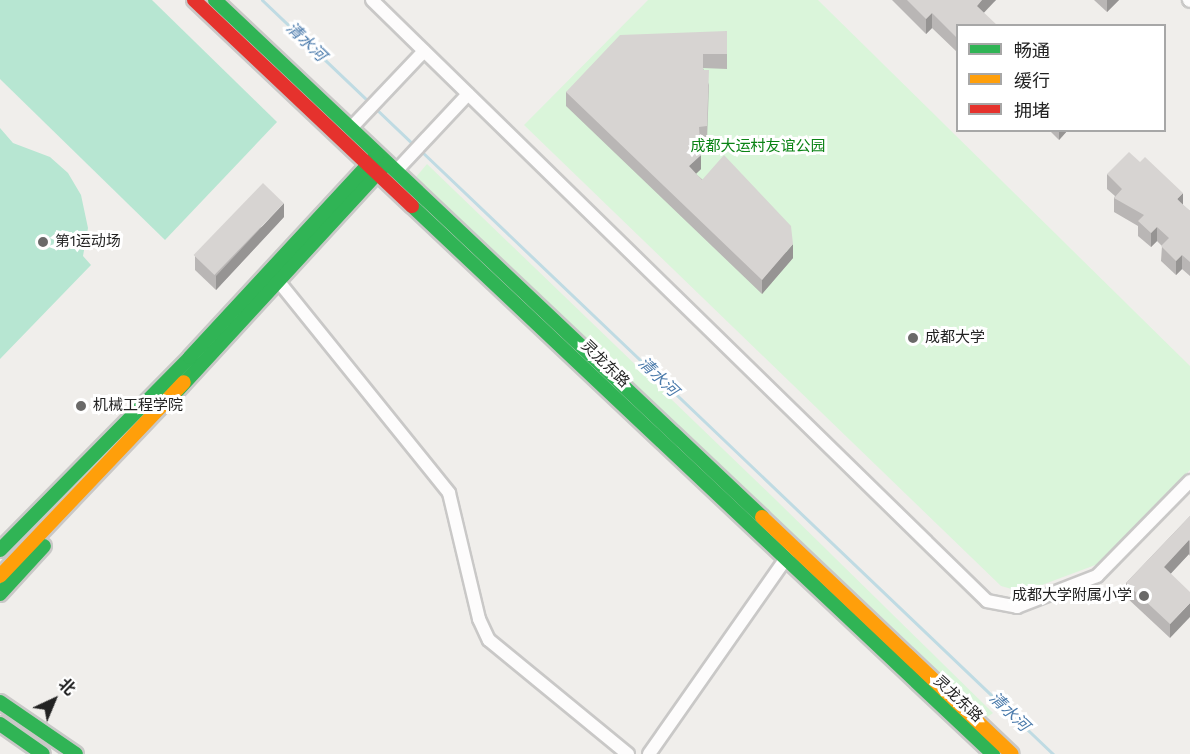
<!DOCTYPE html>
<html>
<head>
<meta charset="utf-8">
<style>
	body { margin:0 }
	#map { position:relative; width:1190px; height:754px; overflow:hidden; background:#f0eeeb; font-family:"Work Sans","Noto Sans SC",sans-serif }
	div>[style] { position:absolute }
	.park>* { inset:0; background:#daf5da }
	.pitch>* { inset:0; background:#b7e6d2 }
	.stream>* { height:3px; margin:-1.5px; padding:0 1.5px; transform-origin:1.5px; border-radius:1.5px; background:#bfdbe3 }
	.roads { filter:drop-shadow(2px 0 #c9c8c7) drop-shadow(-2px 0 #c9c8c7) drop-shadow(0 2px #c9c8c7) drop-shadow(0 -2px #c9c8c7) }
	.street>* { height:12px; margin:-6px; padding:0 6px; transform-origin:6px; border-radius:6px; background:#fdfcfc }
	.fast>* { height:14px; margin:-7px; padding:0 7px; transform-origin:7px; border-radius:7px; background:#30b455 }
	.slow>* { height:14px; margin:-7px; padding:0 7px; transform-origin:7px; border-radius:7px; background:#ff9f0a }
	.jam>* { height:14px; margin:-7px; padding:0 7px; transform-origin:7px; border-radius:7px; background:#e5322d }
	.wall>* { inset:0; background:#b9b6b5 }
	.shaded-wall>* { inset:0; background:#969493 }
	.building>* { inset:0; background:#d7d4d2; transform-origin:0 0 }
	.dots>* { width:16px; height:16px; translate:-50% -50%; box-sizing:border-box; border:3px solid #fff; border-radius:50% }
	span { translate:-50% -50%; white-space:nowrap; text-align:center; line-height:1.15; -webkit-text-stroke:6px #fff; paint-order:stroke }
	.park-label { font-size:15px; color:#0c8416 }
	.poi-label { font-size:15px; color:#222 }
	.left { translate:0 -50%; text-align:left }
	.right { translate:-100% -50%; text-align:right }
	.street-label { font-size:15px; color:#222 }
	.water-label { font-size:16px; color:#4a7aab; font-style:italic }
	.legend { position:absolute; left:956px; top:24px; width:210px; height:108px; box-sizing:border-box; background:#fff; border:2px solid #a7a7a7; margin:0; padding:8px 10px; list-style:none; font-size:18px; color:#222 }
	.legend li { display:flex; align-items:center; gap:12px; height:30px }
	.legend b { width:30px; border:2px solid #a7a7a7 }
	.north { position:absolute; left:24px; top:670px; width:60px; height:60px; -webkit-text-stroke:4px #fff; paint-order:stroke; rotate:44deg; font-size:16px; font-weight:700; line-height:24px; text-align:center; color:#222 }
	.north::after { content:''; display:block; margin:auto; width:21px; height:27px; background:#222; clip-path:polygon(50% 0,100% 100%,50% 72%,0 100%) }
</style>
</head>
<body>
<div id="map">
	<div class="park">
		<i style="clip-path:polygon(648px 0,818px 0,1190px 366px,1190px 470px,1098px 564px,1023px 592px,1001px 586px,524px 125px)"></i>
		<i style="clip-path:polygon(427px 164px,776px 500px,993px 713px,986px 718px,954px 692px,416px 177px)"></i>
	</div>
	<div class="pitch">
		<i style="clip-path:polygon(0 0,152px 0,277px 122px,165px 240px,0 79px)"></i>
		<i style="clip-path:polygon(0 128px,13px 143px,50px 157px,68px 173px,81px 195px,88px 228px,83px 256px,91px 265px,0 359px)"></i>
	</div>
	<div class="stream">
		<i style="left:262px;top:0;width:148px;rotate:43.6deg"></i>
		<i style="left:374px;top:107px;width:57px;rotate:43.6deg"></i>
		<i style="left:420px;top:150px;width:875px;rotate:43.66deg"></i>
	</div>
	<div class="roads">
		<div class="street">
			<i style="left:372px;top:0;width:860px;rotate:44.34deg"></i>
			<i style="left:987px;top:601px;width:31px;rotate:11deg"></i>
			<i style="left:1017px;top:607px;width:86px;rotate:-21.2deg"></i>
			<i style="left:1097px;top:576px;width:133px;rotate:-45.6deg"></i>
			<i style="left:1189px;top:0;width:1px;rotate:45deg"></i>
			<i style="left:351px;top:128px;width:106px;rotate:-46.5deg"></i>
			<i style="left:397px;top:170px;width:104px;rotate:-46.9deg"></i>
			<i style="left:279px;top:282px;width:271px;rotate:51.1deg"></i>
			<i style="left:449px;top:493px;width:130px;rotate:76.6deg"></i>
			<i style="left:479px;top:619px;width:23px;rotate:65deg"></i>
			<i style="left:489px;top:640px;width:180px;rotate:39.4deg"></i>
			<i style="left:649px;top:754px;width:246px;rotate:-55deg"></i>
		</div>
		<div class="fast">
			<i style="left:215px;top:0;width:753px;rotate:43.38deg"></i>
			<i style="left:412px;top:206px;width:799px;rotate:43.33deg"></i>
			<i style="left:178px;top:390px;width:307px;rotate:-47.4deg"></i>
			<i style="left:0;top:550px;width:271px;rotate:-45.4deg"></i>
			<i style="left:190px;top:357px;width:274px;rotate:-47.2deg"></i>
			<i style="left:0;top:594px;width:65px;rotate:-47.5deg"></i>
			<i style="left:0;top:702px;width:92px;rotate:34.4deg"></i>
			<i style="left:0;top:724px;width:52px;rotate:34.9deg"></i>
		</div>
		<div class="slow">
			<i style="left:762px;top:517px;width:344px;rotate:43.5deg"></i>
			<i style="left:0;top:576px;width:267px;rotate:-46.5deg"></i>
		</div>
		<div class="jam">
			<i style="left:194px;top:0;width:300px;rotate:43.4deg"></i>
		</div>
	</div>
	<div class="wall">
		<i style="clip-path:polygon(892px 0,996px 0,957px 26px,957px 52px,932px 28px,926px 34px)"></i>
		<i style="clip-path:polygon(1094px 0,1119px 0,1107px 12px)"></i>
		<i style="clip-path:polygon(727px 31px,727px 69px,703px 68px,709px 85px,707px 141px,700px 141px,701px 169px,696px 174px,793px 258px,762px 294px,566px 106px,566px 92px)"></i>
		<i style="clip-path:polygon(1049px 130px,1068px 130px,1059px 140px)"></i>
		<i style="clip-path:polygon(1107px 174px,1183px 205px,1190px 211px,1190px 276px,1182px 269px,1176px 275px,1161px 261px,1162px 246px,1157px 241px,1151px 247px,1138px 236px,1138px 226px,1114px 212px,1114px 198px,1115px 196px,1107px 189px)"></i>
		<i style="clip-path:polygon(284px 217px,216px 290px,195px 270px,195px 256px)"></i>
		<i style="clip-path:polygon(1190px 516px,1190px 556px,1189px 554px,1171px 573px,1170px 638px,1126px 597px,1126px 583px)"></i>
	</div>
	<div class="shaded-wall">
		<i style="clip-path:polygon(982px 0,996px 0,977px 20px,977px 6px)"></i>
		<i style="clip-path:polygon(1107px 0,1119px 0,1107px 12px)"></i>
		<i style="clip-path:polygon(932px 13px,932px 28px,926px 34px,926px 19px)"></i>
		<i style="clip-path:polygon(1059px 130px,1068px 130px,1059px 140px)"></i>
		<i style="clip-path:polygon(701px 155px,701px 169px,689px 180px,689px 166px)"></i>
		<i style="clip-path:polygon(1183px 193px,1183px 207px,1177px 199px)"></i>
		<i style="clip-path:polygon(284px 203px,284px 217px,216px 290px,216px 276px)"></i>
		<i style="clip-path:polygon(1157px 227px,1157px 241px,1151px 247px,1151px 233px)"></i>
		<i style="clip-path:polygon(793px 244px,793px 258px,762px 294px,762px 280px)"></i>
		<i style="clip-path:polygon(1182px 255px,1182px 269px,1176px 275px,1176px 261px)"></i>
		<i style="clip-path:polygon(1189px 540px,1189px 554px,1164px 581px,1164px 567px)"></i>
		<i style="clip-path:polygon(1190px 603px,1190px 617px,1170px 638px,1170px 624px)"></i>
	</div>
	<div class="building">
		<i style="clip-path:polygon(907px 0,982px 0,977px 6px,998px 26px,957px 26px,957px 38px,932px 13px,926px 19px)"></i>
		<i style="clip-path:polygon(727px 31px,727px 54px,703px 54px,703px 70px,709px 70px,707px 126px,699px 127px,701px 155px,689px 166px,702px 180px,724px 155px,791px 226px,793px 244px,762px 280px,566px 92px,620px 35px)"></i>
		<i style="clip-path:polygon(1129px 152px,1140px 162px,1145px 157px,1183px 193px,1177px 199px,1190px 211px,1190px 262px,1182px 255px,1176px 261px,1161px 246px,1169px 238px,1157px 227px,1151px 233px,1138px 221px,1144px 215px,1114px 198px,1122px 189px,1107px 174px)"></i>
		<i style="left:263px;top:183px;width:29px;height:100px;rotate:44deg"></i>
		<i style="clip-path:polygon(1190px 516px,1190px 541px,1189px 540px,1164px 567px,1190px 592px,1190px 603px,1170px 624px,1126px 583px)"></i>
	</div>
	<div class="dots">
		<i style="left:43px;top:242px;background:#6a6968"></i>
		<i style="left:913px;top:338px;background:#6a6968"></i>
		<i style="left:81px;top:406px;background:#6a6968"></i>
		<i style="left:1144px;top:596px;background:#6a6968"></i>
	</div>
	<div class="park-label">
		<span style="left:758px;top:147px">成都大运村友谊公园</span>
	</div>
	<div class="poi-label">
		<span class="left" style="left:55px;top:242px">第1运动场</span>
		<span class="left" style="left:925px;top:338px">成都大学</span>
		<span class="left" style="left:93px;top:406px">机械工程学院</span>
		<span class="right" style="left:1132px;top:596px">成都大学附属小学</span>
	</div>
	<div class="street-label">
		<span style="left:605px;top:364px;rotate:44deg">灵龙东路</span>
		<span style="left:958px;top:699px;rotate:43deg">灵龙东路</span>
	</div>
	<div class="water-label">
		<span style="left:306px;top:42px;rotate:44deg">清水河</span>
		<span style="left:658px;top:377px;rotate:44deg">清水河</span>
		<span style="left:1009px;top:712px;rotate:44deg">清水河</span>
	</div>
	<ul class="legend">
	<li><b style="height:8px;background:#30b455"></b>畅通</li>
	<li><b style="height:8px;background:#ff9f0a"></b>缓行</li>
	<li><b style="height:8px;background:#e5322d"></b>拥堵</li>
	</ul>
	<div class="north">北</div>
</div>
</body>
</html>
